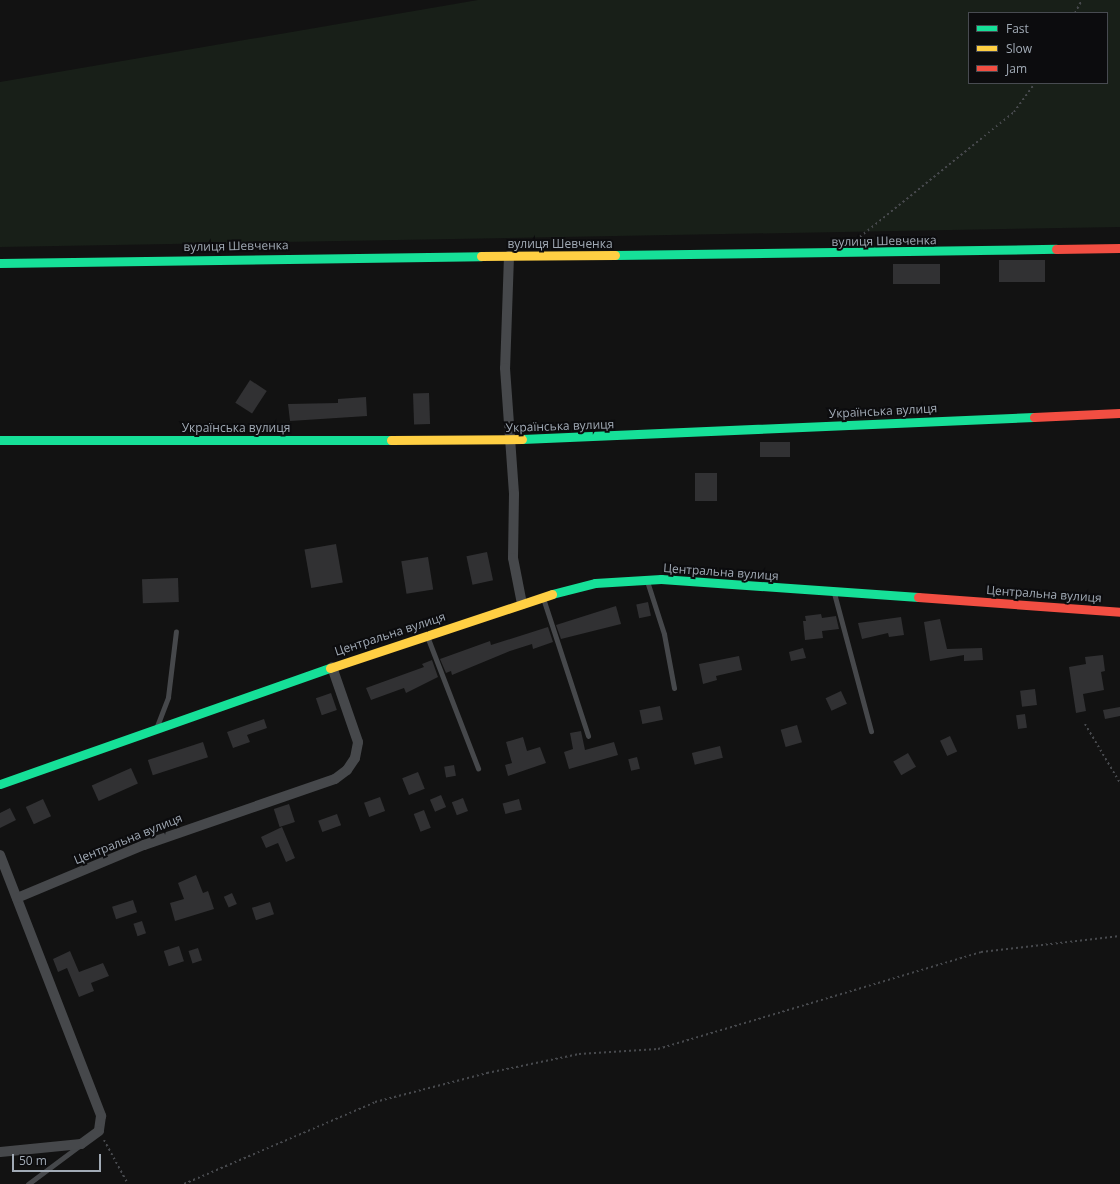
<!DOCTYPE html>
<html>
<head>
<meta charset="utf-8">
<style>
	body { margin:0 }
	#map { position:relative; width:1120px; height:1184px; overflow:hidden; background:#121212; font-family:"Open Sans",sans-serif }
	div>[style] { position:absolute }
	.green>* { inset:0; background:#181f18 }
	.building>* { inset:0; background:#313133; transform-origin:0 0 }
	.path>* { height:2px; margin-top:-1px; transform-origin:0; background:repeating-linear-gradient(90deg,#47494d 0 2px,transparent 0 5px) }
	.lane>* { height:5px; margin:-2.5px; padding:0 2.5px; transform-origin:2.5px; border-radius:2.5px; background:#46484b }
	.street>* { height:10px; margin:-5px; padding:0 5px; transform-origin:5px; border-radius:5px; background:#46484b }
	.fast>* { height:9px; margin:-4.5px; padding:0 4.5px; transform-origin:4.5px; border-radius:4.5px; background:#16e098 }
	.slow>* { height:9px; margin:-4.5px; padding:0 4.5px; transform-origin:4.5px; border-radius:4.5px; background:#ffcf43 }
	.jam>* { height:9px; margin:-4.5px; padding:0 4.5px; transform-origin:4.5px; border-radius:4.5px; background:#f24e42 }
	span { translate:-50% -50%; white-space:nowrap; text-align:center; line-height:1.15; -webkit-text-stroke:4px #0c0c0e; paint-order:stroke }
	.street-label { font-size:12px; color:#a1aab5 }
	.legend { position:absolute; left:968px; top:12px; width:140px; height:72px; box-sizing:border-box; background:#0c0c0e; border:1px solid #484b51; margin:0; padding:5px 7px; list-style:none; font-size:12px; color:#a1aab5 }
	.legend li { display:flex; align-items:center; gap:8px; height:20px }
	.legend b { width:20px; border:1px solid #484b51 }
	.scale { position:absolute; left:12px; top:1154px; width:89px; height:18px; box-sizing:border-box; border:2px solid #a1aab5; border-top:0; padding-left:5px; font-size:12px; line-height:14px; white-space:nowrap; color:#a1aab5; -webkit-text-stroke:3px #0c0c0e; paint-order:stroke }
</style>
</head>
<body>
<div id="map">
	<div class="green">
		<i style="clip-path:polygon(evenodd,478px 0,1120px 0,1120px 227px,0 247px,0 82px,478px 0,969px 13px,1107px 13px,1107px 83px,969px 83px,969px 13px)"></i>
	</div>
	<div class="building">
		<i style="left:1045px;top:260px;width:22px;height:46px;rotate:90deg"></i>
		<i style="left:940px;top:264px;width:20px;height:47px;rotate:90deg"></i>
		<i style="left:250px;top:380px;width:20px;height:27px;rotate:33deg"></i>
		<i style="left:429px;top:393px;width:31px;height:16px;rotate:88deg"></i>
		<i style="clip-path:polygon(366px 397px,367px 416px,290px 421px,288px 404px,338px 403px,338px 399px)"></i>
		<i style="left:760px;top:442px;width:30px;height:15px"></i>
		<i style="left:695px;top:473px;width:22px;height:28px"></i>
		<i style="left:336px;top:544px;width:39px;height:32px;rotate:80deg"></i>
		<i style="left:487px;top:552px;width:29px;height:21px;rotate:78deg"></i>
		<i style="left:428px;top:557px;width:33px;height:27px;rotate:81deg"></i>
		<i style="left:178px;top:578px;width:24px;height:36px;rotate:88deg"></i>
		<i style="left:648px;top:602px;width:14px;height:12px;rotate:78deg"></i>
		<i style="clip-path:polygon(616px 606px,621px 624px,561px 639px,556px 625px)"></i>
		<i style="clip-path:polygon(821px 614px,822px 618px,836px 616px,839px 629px,822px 631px,823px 638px,805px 640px,803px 621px,806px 621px,805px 616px)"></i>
		<i style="clip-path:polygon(901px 617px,904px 635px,889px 637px,888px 633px,862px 639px,858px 623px)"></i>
		<i style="clip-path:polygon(940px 619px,947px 649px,982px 648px,983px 660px,964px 661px,964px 655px,930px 661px,924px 622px)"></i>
		<i style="clip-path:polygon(548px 627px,553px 642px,533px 649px,532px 644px,510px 651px,452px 675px,451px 671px,446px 673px,440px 659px,490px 641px,491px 645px)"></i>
		<i style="clip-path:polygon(803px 648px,806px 658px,791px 661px,789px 652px)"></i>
		<i style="clip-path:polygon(1103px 655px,1105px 671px,1101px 672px,1104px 690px,1083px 694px,1086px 711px,1076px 713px,1069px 667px,1086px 664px,1085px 657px)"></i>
		<i style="clip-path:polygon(739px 656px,742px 670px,716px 676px,717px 680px,703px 684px,699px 664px)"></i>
		<i style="clip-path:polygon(432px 660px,438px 677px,406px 693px,404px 688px,371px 700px,366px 688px,424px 667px,422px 664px)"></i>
		<i style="left:1035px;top:689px;width:16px;height:15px;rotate:83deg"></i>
		<i style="left:841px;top:691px;width:14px;height:17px;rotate:65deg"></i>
		<i style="left:331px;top:693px;width:18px;height:16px;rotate:71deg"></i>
		<i style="left:660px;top:706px;width:14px;height:21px;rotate:78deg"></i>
		<i style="clip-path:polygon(1120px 707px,1120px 716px,1105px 719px,1103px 710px)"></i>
		<i style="left:1025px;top:714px;width:14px;height:9px;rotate:82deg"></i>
		<i style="clip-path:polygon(264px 719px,267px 728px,247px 735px,250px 742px,233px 748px,227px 732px)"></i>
		<i style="left:797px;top:725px;width:18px;height:17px;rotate:74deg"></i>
		<i style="clip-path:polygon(581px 731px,585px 750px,614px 742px,618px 755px,569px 769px,564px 752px,573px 749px,570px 733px)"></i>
		<i style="left:950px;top:736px;width:17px;height:11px;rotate:65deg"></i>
		<i style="clip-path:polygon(523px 737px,527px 751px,540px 747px,546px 763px,508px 776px,505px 765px,512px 763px,506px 742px)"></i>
		<i style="left:203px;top:742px;width:16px;height:58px;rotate:72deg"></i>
		<i style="left:720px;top:746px;width:12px;height:29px;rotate:76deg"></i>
		<i style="left:908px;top:753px;width:16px;height:17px;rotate:60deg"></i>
		<i style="left:637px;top:757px;width:12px;height:9px;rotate:76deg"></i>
		<i style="left:454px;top:765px;width:11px;height:10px;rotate:80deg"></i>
		<i style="left:131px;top:768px;width:17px;height:43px;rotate:66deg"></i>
		<i style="left:418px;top:772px;width:18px;height:17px;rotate:68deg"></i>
		<i style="left:441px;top:795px;width:13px;height:12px;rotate:67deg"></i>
		<i style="left:380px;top:797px;width:15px;height:17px;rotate:70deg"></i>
		<i style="left:463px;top:798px;width:14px;height:12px;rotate:69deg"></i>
		<i style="left:43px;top:799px;width:19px;height:19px;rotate:65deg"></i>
		<i style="left:519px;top:799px;width:11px;height:17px;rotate:75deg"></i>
		<i style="left:289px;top:804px;width:19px;height:16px;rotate:72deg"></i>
		<i style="clip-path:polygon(10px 808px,16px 820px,0 828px,0 813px)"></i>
		<i style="left:424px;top:810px;width:19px;height:11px;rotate:69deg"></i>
		<i style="left:337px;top:814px;width:12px;height:20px;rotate:70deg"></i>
		<i style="clip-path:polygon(282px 827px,295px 858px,286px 862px,278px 843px,266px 848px,261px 837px)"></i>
		<i style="clip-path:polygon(196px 875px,203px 893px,208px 891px,214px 909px,175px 921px,170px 903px,184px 899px,178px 883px)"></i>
		<i style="left:232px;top:893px;width:12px;height:9px;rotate:66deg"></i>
		<i style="left:133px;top:900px;width:13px;height:22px;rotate:72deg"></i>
		<i style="left:270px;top:902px;width:13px;height:19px;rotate:72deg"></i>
		<i style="left:142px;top:921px;width:13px;height:9px;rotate:72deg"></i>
		<i style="left:179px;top:946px;width:16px;height:16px;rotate:72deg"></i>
		<i style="left:198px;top:948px;width:13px;height:10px;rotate:72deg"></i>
		<i style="clip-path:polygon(70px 951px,79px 972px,103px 963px,109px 976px,91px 983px,94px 991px,79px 997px,67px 968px,58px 972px,53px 959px)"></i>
	</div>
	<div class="path">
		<i style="left:1075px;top:13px;width:15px;rotate:-62deg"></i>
		<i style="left:856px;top:240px;width:203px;rotate:-39deg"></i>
		<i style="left:1014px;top:112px;width:36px;rotate:-54deg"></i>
		<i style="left:1085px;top:724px;width:69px;rotate:59.3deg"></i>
		<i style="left:104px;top:1140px;width:50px;rotate:61.4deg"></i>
		<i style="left:184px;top:1184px;width:208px;rotate:-23.2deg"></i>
		<i style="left:375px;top:1102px;width:116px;rotate:-14.5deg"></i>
		<i style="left:487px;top:1073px;width:94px;rotate:-11.7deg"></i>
		<i style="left:579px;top:1054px;width:79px;rotate:-3.6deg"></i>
		<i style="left:658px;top:1049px;width:337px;rotate:-16.7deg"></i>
		<i style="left:981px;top:952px;width:140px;rotate:-6.6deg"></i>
	</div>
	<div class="lane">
		<i style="left:647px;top:581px;width:56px;rotate:72.2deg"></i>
		<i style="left:664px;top:634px;width:55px;rotate:79.5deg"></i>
		<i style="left:834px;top:593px;width:143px;rotate:75deg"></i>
		<i style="left:543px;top:598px;width:145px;rotate:71.9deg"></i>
		<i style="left:427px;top:636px;width:142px;rotate:68.9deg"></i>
		<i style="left:157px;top:726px;width:31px;rotate:-69deg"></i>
		<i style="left:168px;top:697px;width:66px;rotate:-83.1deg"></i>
		<i style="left:28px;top:1184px;width:64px;rotate:-36.7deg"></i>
	</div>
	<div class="street">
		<i style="left:509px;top:256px;width:112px;rotate:92deg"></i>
		<i style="left:505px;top:368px;width:126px;rotate:85.9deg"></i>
		<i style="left:514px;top:494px;width:64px;rotate:90.9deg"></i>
		<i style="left:513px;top:558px;width:47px;rotate:78.9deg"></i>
		<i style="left:0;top:855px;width:280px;rotate:68.8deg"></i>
		<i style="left:101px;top:1116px;width:15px;rotate:98deg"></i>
		<i style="left:99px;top:1131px;width:22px;rotate:144deg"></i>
		<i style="left:81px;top:1144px;width:81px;rotate:174.4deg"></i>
		<i style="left:17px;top:898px;width:138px;rotate:-22.7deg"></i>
		<i style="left:144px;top:845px;width:202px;rotate:-19.1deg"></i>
		<i style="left:335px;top:779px;width:15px;rotate:-37deg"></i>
		<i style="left:347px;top:770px;width:14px;rotate:-56deg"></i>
		<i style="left:355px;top:758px;width:16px;rotate:-79deg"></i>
		<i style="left:358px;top:742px;width:79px;rotate:-109.1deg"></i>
	</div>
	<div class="fast">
		<i style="left:615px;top:255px;width:441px;rotate:-0.8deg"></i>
		<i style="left:0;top:263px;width:481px;rotate:-0.8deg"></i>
		<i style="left:522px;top:439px;width:512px;rotate:-2.46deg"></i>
		<i style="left:0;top:440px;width:391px"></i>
		<i style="left:552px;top:594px;width:44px;rotate:-14.3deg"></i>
		<i style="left:595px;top:583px;width:66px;rotate:-3.5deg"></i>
		<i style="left:661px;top:579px;width:258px;rotate:4deg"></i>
		<i style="left:0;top:784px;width:350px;rotate:-19.4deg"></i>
	</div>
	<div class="slow">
		<i style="left:481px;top:256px;width:134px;rotate:-0.4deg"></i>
		<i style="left:391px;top:440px;width:131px;rotate:-0.4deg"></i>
		<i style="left:330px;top:668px;width:234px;rotate:-18.4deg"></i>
	</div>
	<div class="jam">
		<i style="left:1056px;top:249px;width:64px;rotate:-0.9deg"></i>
		<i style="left:1034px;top:417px;width:86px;rotate:-2.7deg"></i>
		<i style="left:918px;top:597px;width:203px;rotate:4.2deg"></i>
	</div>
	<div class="street-label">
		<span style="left:884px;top:241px;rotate:-1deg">вулиця Шевченка</span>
		<span style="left:560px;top:244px">вулиця Шевченка</span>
		<span style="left:236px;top:246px;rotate:-1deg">вулиця Шевченка</span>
		<span style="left:883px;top:411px;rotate:-3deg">Українська вулиця</span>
		<span style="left:560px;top:426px;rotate:-2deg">Українська вулиця</span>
		<span style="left:236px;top:428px">Українська вулиця</span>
		<span style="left:721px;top:572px;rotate:4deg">Центральна вулиця</span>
		<span style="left:1044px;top:594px;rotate:4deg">Центральна вулиця</span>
		<span style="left:390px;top:634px;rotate:-18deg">Центральна вулиця</span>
		<span style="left:128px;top:839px;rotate:-22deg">Центральна вулиця</span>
	</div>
	<ul class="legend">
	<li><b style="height:5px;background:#16e098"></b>Fast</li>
	<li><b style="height:5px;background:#ffcf43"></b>Slow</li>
	<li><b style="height:5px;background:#f24e42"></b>Jam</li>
	</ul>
	<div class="scale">50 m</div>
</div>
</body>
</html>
